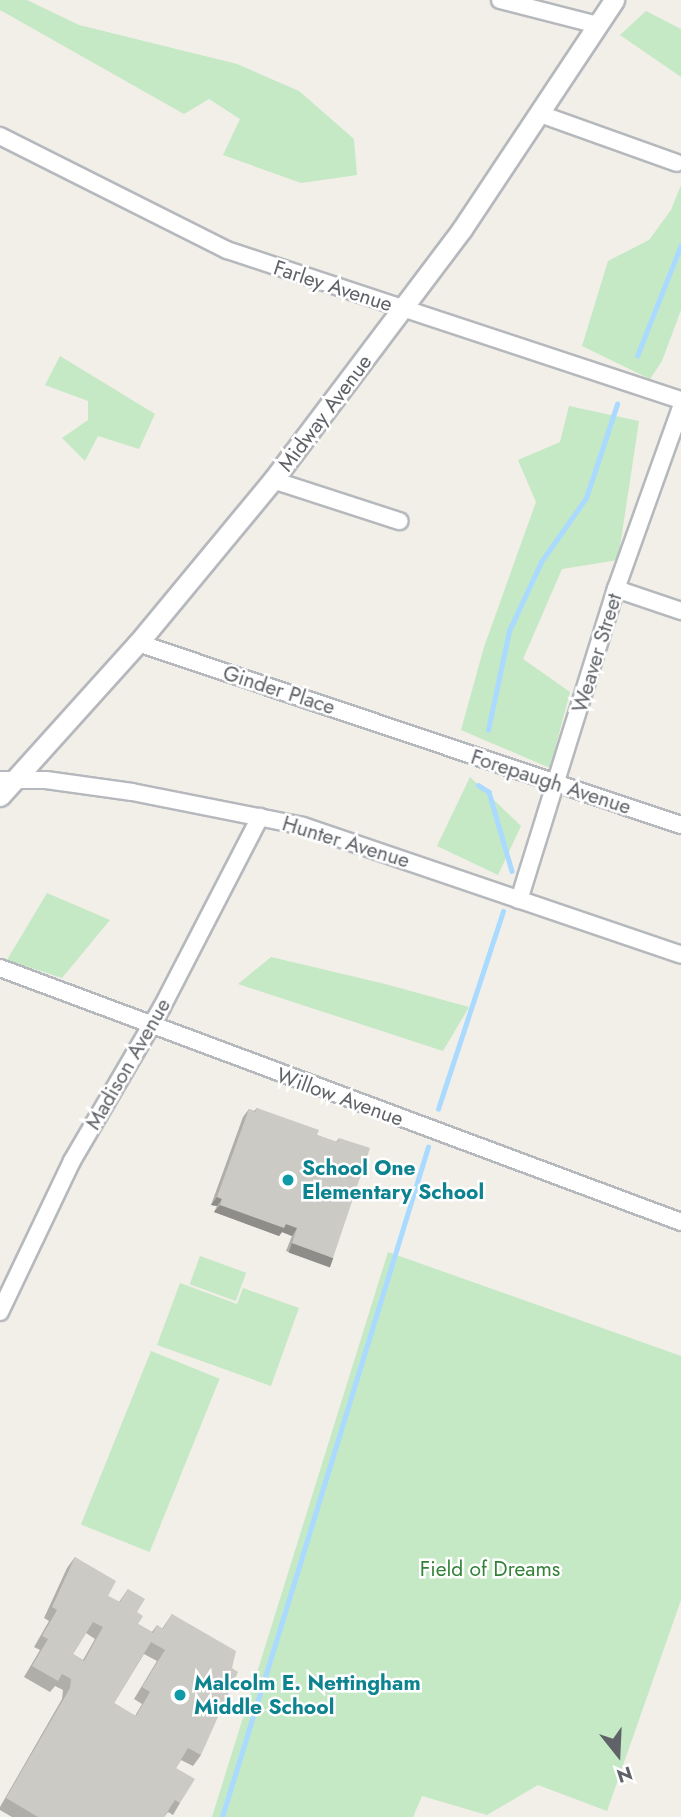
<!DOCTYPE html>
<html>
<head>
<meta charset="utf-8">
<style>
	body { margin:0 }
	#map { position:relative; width:681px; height:1817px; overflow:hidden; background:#f1efe8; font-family:Jost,sans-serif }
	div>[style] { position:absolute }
	.green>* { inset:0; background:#c5e8c5; transform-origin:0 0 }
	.stream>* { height:4.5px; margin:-2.25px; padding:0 2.25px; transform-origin:2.25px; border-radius:2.25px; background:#aadaff }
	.roads { filter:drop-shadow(2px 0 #b5b8bc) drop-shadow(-2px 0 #b5b8bc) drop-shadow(0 2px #b5b8bc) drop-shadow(0 -2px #b5b8bc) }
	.minor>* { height:16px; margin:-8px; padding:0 8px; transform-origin:8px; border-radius:8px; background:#fff }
	.tertiary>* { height:19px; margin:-9.5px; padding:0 9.5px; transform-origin:9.5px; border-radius:9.5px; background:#fff }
	.wall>* { inset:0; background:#afaea9 }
	.shaded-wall>* { inset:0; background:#8f8d8a; transform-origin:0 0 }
	.building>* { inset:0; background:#cccac5 }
	.dots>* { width:19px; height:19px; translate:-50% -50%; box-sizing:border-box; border:4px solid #fff; border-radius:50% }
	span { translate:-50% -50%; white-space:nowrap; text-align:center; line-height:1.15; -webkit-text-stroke:5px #fff; paint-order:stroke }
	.street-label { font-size:21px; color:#5f6368 }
	.culture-label { font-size:21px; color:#0d838f; font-weight:700 }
	.left { translate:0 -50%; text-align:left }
	.park-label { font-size:21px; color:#348238 }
	.north { position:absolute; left:583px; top:1719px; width:70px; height:70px; -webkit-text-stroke:5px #fff; paint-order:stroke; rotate:162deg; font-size:19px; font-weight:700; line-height:28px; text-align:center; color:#5f6368 }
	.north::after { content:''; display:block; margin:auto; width:24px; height:32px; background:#5f6368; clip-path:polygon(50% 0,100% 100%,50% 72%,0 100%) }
</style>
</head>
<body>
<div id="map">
	<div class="green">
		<i style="clip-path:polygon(0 0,27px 0,79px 25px,237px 64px,299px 91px,354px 139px,357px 175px,301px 183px,223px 155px,240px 119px,209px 99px,184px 114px,0 10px)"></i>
		<i style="clip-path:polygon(646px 11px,681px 29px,681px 77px,620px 35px)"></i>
		<i style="clip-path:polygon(681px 185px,681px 310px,662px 361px,650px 379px,582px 346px,608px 261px,649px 240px,671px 210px)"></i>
		<i style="clip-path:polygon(60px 356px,155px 414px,139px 449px,98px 436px,85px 461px,62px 438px,88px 420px,88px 401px,45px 385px)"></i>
		<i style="clip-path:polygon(569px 406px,639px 421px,618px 560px,562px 569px,523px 659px,570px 692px,550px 768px,461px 730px,484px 647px,536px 502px,518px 460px,560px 442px)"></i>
		<i style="clip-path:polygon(470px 777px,521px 826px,498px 875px,437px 846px)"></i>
		<i style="clip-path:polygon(47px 893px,110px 920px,62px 978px,7px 960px)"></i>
		<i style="clip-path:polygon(271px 957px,385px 984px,469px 1007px,443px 1051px,238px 984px)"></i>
		<i style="clip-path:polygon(388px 1252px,681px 1356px,681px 1600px,607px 1811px,538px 1785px,487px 1815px,422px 1796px,413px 1817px,212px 1817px)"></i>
		<i style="left:200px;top:1256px;width:49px;height:30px;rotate:20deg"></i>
		<i style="clip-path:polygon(180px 1283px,237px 1304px,243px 1288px,299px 1308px,271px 1386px,157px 1345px)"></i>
		<i style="left:151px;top:1351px;width:74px;height:187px;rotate:22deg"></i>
	</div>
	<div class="stream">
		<i style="left:637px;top:356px;width:119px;rotate:-68.4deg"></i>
		<i style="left:488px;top:730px;width:101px;rotate:-78deg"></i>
		<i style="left:509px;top:631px;width:76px;rotate:-65.1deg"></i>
		<i style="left:541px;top:562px;width:78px;rotate:-54.9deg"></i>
		<i style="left:586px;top:498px;width:99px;rotate:-71.7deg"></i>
		<i style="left:478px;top:785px;width:13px;rotate:32deg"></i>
		<i style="left:489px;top:792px;width:82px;rotate:73.8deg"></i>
		<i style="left:438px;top:1109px;width:208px;rotate:-71.8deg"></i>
		<i style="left:222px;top:1817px;width:701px;rotate:-72.91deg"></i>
	</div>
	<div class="roads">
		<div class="minor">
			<i style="left:500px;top:0;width:101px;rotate:14.3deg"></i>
			<i style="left:540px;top:114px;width:145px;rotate:19.7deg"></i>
			<i style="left:0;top:136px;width:254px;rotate:26.7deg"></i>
			<i style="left:227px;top:250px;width:478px;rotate:18.3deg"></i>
			<i style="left:273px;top:480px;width:133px;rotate:18deg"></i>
			<i style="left:616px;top:589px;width:69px;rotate:18.7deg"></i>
			<i style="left:138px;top:643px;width:573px;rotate:18.53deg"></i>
			<i style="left:0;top:780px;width:46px"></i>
			<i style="left:46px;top:780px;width:87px;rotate:7.9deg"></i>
			<i style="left:132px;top:792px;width:174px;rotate:11.2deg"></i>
			<i style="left:303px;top:826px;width:399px;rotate:18.8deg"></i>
			<i style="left:519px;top:900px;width:326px;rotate:-72.7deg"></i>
			<i style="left:616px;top:589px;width:193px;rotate:-70.3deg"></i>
			<i style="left:0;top:968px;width:727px;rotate:20.45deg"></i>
			<i style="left:0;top:1312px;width:167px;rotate:-64.5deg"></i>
			<i style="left:72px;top:1161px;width:178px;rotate:-59.7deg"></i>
			<i style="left:162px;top:1007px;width:214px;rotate:-62.7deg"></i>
		</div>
		<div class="tertiary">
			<i style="left:0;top:796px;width:206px;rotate:-48deg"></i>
			<i style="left:138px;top:643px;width:212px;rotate:-50.4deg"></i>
			<i style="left:273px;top:480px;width:314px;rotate:-53deg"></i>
			<i style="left:462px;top:229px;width:275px;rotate:-56.4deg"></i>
		</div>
	</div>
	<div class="wall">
		<i style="clip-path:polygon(257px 1108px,317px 1135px,336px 1142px,339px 1138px,328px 1266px,286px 1251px,292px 1236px,282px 1232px,279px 1236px,214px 1212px,217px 1206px,211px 1205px,243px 1117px,249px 1109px,254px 1111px)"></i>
		<i style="clip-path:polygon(evenodd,75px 1557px,108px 1596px,119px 1602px,128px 1589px,137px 1612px,138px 1624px,152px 1632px,157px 1625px,162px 1629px,172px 1614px,201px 1755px,193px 1766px,181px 1760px,176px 1768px,180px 1803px,173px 1815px,168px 1812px,164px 1817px,12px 1817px,0 1810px,0 1807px,62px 1699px,63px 1690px,55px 1686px,50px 1692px,24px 1677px,40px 1650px,34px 1647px,49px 1621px,44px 1618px,67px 1568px,75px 1557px,86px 1633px,95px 1639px,83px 1660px,73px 1654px,86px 1633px,75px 1557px,144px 1654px,157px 1661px,134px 1699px,142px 1704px,135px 1716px,114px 1703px,144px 1654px)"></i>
	</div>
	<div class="shaded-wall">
		<i style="clip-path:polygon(217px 1197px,222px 1199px,217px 1206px,211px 1205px)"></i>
		<i style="clip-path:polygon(220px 1205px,286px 1224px,297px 1228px,292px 1236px,282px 1232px,279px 1236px,214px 1212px)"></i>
		<i style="left:292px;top:1243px;width:44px;height:10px;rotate:20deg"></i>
	</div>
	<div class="building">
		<i style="clip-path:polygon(257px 1108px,319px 1130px,317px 1135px,338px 1142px,339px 1138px,370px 1148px,333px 1258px,292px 1243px,297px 1228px,286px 1224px,284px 1228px,220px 1205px,222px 1199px,217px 1197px,249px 1109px,255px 1112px)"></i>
		<i style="clip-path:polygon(evenodd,75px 1557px,116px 1581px,108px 1596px,120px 1602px,128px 1589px,145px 1599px,137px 1612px,143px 1616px,138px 1624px,153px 1633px,157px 1625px,163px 1629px,172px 1614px,236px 1651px,232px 1668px,238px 1672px,201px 1755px,188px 1748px,176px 1768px,195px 1779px,180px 1803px,175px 1800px,164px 1817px,38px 1817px,6px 1798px,70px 1688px,71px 1679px,62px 1674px,58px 1681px,32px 1666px,48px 1639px,42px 1636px,57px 1610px,52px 1607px,75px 1557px,93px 1622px,103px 1627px,84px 1661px,73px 1654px,93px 1622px,75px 1557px,151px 1642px,165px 1650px,142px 1687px,150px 1692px,136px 1716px,114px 1703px,151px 1642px)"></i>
	</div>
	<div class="dots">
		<i style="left:288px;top:1180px;background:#0f9aa8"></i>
		<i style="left:180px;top:1695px;background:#0f9aa8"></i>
	</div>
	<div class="street-label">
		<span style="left:333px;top:286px;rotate:18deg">Farley Avenue</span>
		<span style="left:325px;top:413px;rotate:-53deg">Midway Avenue</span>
		<span style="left:597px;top:653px;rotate:-73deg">Weaver Street</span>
		<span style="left:279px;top:690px;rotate:18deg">Ginder Place</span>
		<span style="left:551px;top:782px;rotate:18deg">Forepaugh Avenue</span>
		<span style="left:346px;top:842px;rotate:17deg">Hunter Avenue</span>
		<span style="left:128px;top:1064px;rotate:-60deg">Madison Avenue</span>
		<span style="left:340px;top:1097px;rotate:20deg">Willow Avenue</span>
	</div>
	<div class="culture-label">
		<span class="left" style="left:302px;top:1180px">School One<br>Elementary School</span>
		<span class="left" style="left:194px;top:1695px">Malcolm E. Nettingham<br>Middle School</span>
	</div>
	<div class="park-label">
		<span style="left:490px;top:1569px">Field of Dreams</span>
	</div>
	<div class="north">N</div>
</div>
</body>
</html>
